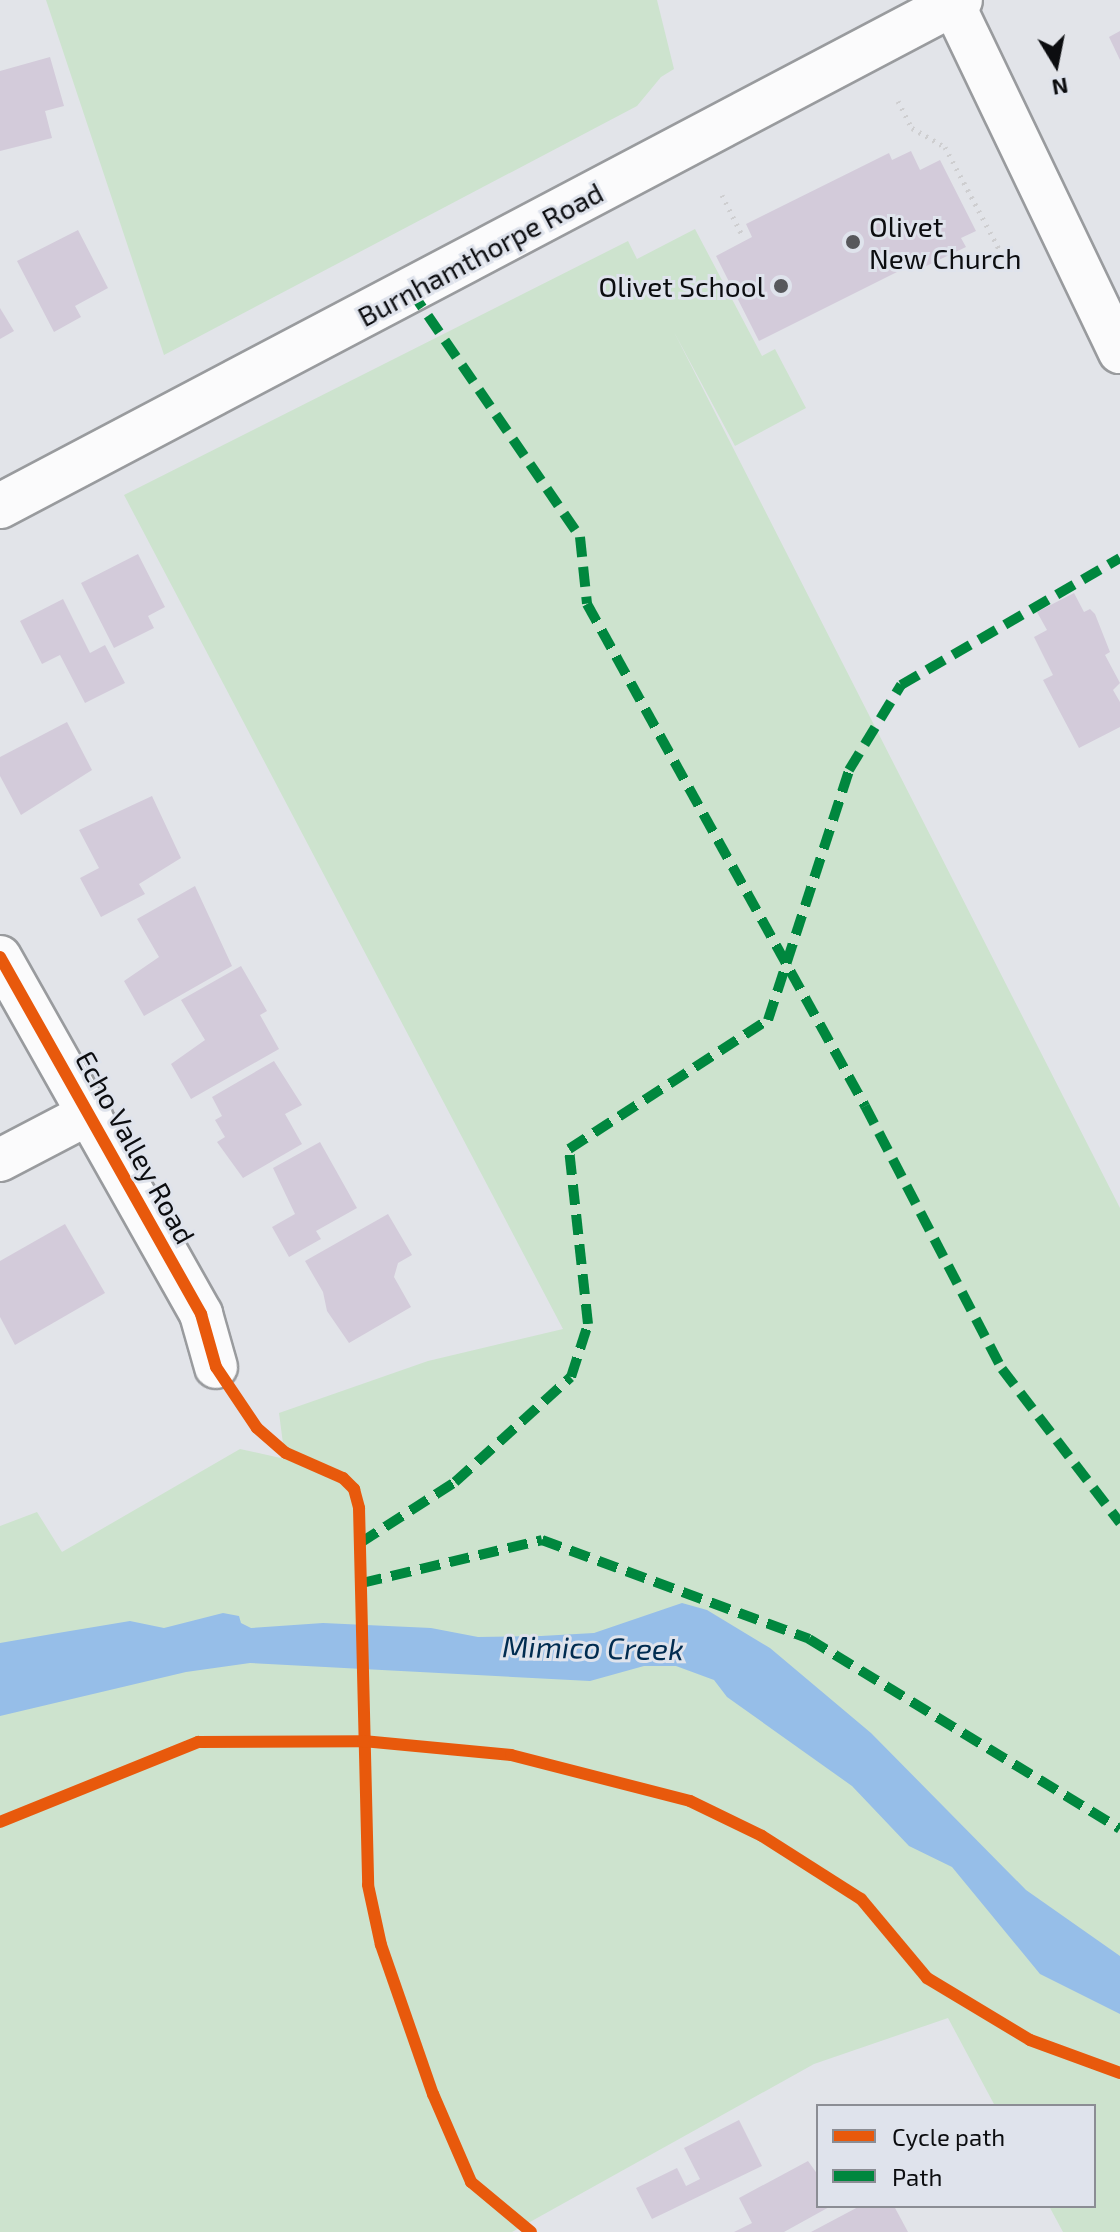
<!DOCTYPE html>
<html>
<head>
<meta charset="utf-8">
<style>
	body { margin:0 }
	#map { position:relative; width:1120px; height:2232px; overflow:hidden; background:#e2e4e9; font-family:"Exo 2",sans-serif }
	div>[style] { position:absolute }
	.green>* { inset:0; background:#cde3ce }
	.water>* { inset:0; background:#96bee8 }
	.building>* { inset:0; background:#d3cbda }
	.path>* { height:5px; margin-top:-2.5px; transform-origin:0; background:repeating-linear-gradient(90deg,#ceced0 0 2px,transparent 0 8px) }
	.roads { filter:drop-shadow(2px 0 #999b9e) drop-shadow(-2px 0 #999b9e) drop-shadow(0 2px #999b9e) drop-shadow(0 -2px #999b9e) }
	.minor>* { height:42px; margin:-21px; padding:0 21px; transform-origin:21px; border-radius:21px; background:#fbfbfc }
	.major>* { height:44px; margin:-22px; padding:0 22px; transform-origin:22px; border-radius:22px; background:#fbfbfc }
	.quiet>* { height:10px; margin-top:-5px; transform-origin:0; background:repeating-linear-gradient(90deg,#00873e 0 20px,transparent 0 30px) }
	.cycleway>* { height:12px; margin:-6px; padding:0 6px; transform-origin:6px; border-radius:6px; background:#e8590c }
	.dots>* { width:22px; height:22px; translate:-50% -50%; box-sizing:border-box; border:4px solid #dfe3ec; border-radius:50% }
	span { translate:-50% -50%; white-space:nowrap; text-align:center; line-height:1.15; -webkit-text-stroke:6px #dfe3ec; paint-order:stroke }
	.poi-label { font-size:28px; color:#0c0d10 }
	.left { translate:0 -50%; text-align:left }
	.right { translate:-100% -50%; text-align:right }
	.street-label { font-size:28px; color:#0c0d10 }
	.water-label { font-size:30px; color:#012c50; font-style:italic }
	.legend { position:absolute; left:816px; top:2104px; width:280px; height:104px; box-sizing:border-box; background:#dfe3ec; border:2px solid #8b8d94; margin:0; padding:10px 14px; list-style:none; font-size:24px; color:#0c0d10 }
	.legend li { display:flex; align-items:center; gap:16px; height:40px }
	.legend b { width:40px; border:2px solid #8b8d94 }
	.north { position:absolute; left:1016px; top:24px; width:80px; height:80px; -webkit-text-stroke:6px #dfe3ec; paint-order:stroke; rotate:170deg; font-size:22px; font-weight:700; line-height:32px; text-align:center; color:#0c0d10 }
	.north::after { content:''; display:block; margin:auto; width:28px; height:36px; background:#0c0d10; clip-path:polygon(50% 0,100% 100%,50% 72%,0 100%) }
</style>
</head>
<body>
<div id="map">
	<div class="green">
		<i style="clip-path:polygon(46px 0,657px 0,674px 69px,661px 77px,637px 106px,164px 355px)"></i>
		<i style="clip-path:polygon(695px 229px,762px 356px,775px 349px,806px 408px,735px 446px,674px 332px,1120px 1208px,1120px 2232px,1063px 2232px,1049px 2206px,1094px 2206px,1094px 2106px,995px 2106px,948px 2018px,814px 2064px,512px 2232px,0 2232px,0 1526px,37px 1512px,62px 1552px,240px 1449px,285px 1459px,279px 1413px,428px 1361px,563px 1329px,124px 495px,628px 241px,637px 259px)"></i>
	</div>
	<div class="water">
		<i style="clip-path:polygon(682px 1603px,707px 1610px,770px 1648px,871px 1733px,1026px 1890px,1120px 1956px,1120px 2014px,1040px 1974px,952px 1867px,909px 1846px,852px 1786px,727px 1697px,714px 1680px,676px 1666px,644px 1666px,590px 1681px,250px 1663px,186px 1672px,0 1716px,0 1643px,52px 1634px,130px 1621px,164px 1628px,223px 1613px,239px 1616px,241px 1623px,251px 1628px,323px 1623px,431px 1628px,478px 1637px,541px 1636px,594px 1633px)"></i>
	</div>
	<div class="building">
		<i style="clip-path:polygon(1120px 31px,1120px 60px,1109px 37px)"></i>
		<i style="clip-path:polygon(50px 57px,64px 106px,45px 111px,52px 138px,0 151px,0 71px)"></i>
		<i style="clip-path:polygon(911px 151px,920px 170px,940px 160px,976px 231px,961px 238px,966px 247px,922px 268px,919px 261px,759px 341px,716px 256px,752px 237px,746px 224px,889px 153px,892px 160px)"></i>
		<i style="clip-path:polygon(78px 230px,108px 288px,75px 306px,81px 317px,54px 332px,17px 261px)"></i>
		<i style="clip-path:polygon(0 308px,14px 331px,0 339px)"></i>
		<i style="clip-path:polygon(138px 554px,165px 607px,148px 616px,154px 628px,114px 648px,81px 583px)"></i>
		<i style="clip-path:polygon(1074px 593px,1084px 612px,1090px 609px,1095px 614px,1110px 652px,1105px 655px,1120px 683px,1113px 690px,1120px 702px,1120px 727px,1079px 748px,1043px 680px,1053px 675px,1034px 637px,1047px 630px,1037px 612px)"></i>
		<i style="clip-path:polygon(63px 599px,90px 653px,105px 645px,125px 683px,85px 703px,60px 655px,42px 664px,20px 621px)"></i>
		<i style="clip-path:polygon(67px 722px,92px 770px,21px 815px,0 776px,0 757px)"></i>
		<i style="clip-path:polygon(152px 796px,181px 858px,139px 884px,145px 894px,101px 917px,80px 878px,99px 868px,79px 830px)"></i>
		<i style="clip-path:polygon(195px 886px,232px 966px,144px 1016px,124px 981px,159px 957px,137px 919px)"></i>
		<i style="clip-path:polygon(241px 966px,267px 1011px,260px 1015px,279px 1049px,191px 1099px,171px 1064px,205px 1040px,181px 1000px)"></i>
		<i style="clip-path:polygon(274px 1061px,302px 1105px,285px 1114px,302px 1144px,243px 1178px,217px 1142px,225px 1137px,215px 1120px,222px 1116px,212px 1097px)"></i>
		<i style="clip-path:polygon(320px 1142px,357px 1208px,316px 1231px,321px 1239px,289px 1257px,272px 1227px,295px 1214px,273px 1168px)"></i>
		<i style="clip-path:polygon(388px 1214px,412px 1255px,398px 1263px,394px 1277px,411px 1307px,349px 1343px,327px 1311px,323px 1292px,305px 1261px)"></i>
		<i style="clip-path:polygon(65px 1224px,105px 1293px,15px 1345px,0 1317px,0 1261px)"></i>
		<i style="clip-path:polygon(739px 2120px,762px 2166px,652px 2219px,636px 2188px,677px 2168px,686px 2186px,700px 2179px,684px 2148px)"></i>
		<i style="clip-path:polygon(808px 2161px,818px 2175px,818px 2206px,831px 2206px,784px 2232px,734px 2232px,752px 2223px,739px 2198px)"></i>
		<i style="clip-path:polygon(860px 2206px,894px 2206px,908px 2232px,811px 2232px)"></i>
	</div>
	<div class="path">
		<i style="left:898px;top:101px;width:30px;rotate:63deg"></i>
		<i style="left:912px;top:128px;width:38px;rotate:30deg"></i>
		<i style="left:945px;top:147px;width:115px;rotate:62.1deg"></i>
		<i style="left:722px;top:195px;width:45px;rotate:63.4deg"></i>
	</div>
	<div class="roads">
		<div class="minor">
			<i style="left:953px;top:4px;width:386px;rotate:64.4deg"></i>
			<i style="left:0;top:957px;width:410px;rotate:60.6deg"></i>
			<i style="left:201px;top:1314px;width:55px;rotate:74.2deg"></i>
			<i style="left:0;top:1160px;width:102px;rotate:-27.6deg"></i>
		</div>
		<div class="major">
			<i style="left:0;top:506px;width:1085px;rotate:-27.79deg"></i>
		</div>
	</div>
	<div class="quiet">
		<i style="left:411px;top:291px;width:298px;rotate:55.5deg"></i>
		<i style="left:580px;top:537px;width:67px;rotate:84deg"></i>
		<i style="left:587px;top:604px;width:574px;rotate:61.02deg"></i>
		<i style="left:865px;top:1106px;width:297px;rotate:62.5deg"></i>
		<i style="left:1002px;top:1369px;width:194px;rotate:52.5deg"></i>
		<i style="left:360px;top:1543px;width:113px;rotate:-32.7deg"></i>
		<i style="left:455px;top:1482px;width:156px;rotate:-42.2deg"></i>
		<i style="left:571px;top:1377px;width:56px;rotate:-72.2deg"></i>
		<i style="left:588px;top:1324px;width:176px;rotate:-96.2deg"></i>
		<i style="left:569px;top:1149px;width:237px;rotate:-33deg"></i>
		<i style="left:768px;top:1020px;width:263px;rotate:-72deg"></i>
		<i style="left:849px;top:770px;width:100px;rotate:-58.5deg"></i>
		<i style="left:901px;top:685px;width:253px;rotate:-30.1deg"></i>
		<i style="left:362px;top:1583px;width:185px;rotate:-13.4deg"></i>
		<i style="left:542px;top:1540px;width:285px;rotate:20.3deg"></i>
		<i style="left:809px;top:1639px;width:364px;rotate:31.4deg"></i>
	</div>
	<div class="cycleway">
		<i style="left:0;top:957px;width:410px;rotate:60.6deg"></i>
		<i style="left:201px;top:1314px;width:55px;rotate:74.2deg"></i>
		<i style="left:216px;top:1367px;width:73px;rotate:56.1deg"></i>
		<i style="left:257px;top:1428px;width:38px;rotate:41deg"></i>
		<i style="left:286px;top:1453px;width:62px;rotate:23.7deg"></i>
		<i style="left:343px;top:1478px;width:16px;rotate:45deg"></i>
		<i style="left:354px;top:1489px;width:20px;rotate:75deg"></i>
		<i style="left:359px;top:1508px;width:377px;rotate:88.6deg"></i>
		<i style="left:368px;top:1885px;width:61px;rotate:77.8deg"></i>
		<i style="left:381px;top:1945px;width:158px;rotate:70.8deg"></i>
		<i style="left:433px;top:2094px;width:96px;rotate:66.6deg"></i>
		<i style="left:471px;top:2182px;width:78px;rotate:39.8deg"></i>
		<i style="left:0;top:1822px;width:214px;rotate:-22deg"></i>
		<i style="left:198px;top:1742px;width:165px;rotate:-0.3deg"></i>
		<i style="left:363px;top:1741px;width:149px;rotate:5.4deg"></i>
		<i style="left:511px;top:1755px;width:185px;rotate:14.4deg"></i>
		<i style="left:690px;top:1801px;width:80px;rotate:25.9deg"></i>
		<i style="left:762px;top:1836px;width:117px;rotate:32.5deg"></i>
		<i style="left:861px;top:1899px;width:103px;rotate:50.1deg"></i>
		<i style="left:927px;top:1978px;width:120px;rotate:31deg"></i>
		<i style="left:1030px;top:2040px;width:96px;rotate:20.1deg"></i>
	</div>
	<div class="dots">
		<i style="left:853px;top:242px;background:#57585c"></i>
		<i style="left:781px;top:286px;background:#57585c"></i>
	</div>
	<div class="poi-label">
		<span class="left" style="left:869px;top:242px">Olivet<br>New Church</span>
		<span class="right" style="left:765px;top:286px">Olivet School</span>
	</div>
	<div class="street-label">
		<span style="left:480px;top:254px;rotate:-28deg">Burnhamthorpe Road</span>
		<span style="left:136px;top:1147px;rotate:61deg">Echo Valley Road</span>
	</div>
	<div class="water-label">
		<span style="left:593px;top:1647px;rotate:1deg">Mimico Creek</span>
	</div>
	<ul class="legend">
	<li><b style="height:10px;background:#e8590c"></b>Cycle path</li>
	<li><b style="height:10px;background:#00873e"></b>Path</li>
	</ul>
	<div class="north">N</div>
</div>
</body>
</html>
